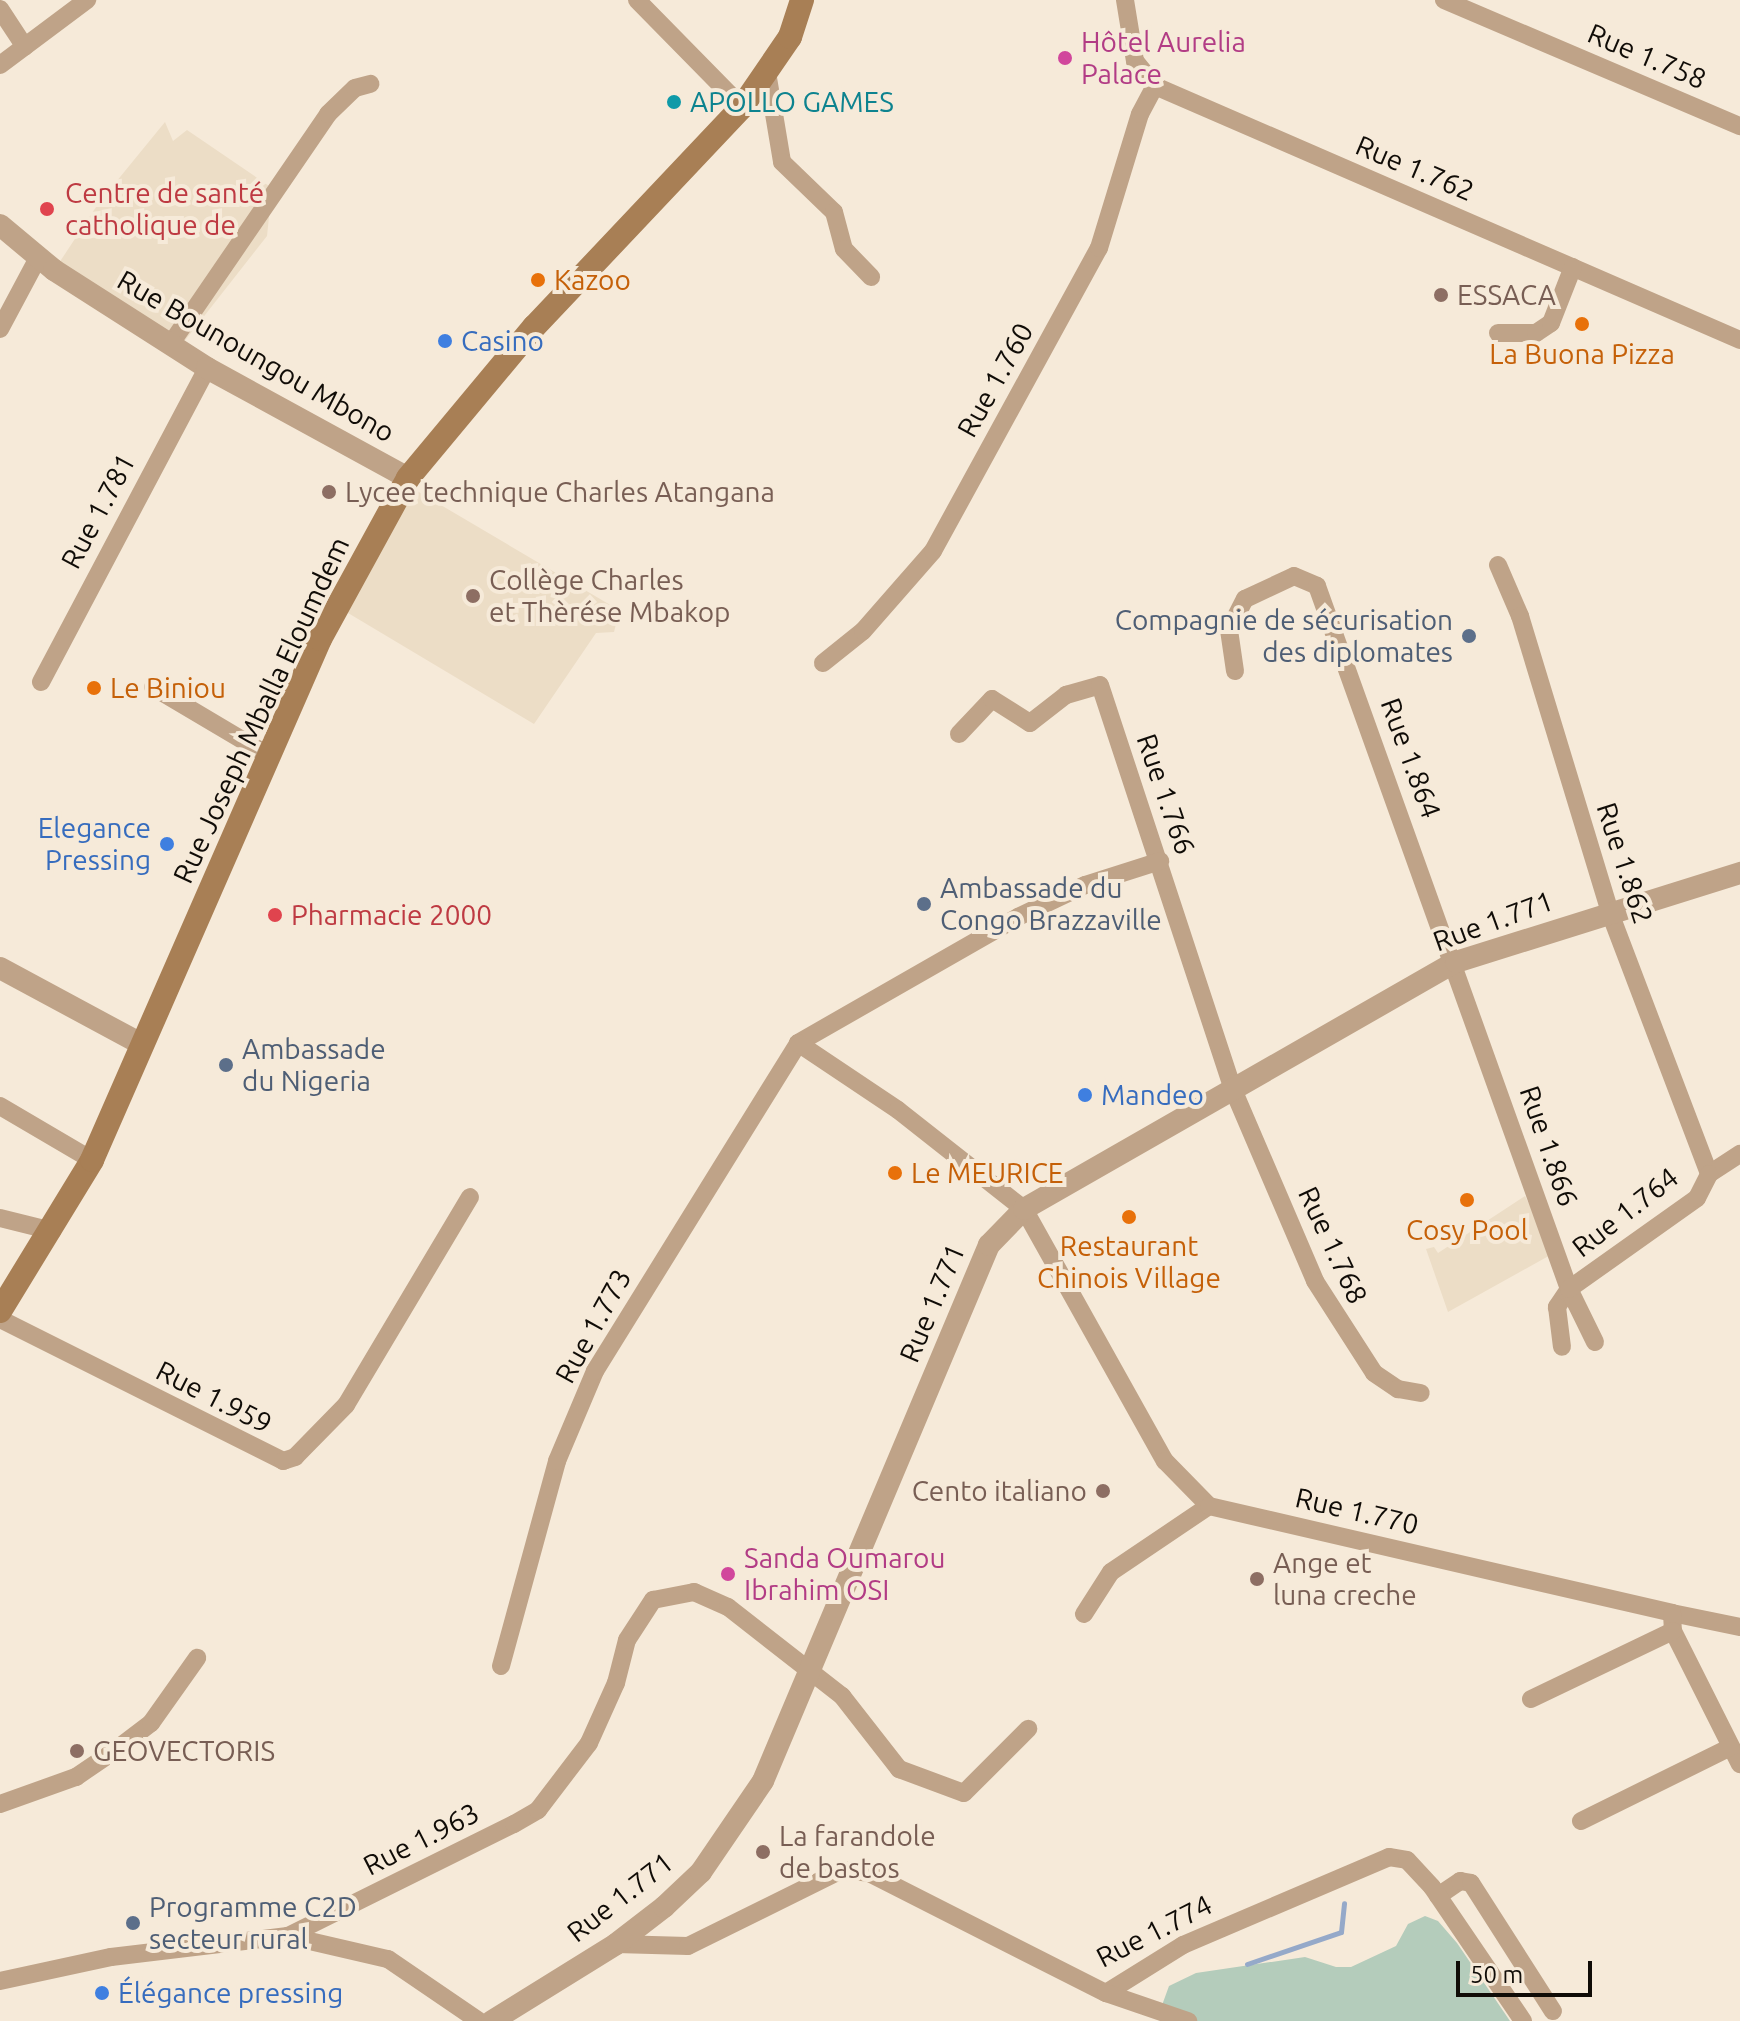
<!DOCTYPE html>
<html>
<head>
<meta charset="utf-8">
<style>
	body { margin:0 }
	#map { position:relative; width:1740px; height:2021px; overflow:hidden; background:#f6ead9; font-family:Ubuntu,sans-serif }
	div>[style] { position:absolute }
	.built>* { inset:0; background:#ecddc6 }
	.green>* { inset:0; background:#b4ccbb }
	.stream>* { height:5px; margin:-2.5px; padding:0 2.5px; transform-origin:2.5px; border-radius:2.5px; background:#95a9c9 }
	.minor>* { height:18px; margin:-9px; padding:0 9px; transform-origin:9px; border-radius:9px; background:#bfa388 }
	.tertiary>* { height:22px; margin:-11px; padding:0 11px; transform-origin:11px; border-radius:11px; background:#bfa388 }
	.secondary>* { height:24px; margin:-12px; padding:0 12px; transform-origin:12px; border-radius:12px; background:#a87f55 }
	.dots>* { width:22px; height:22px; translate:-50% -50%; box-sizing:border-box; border:4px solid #f6ead9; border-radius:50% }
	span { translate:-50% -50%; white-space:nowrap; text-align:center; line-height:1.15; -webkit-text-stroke:8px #f6ead9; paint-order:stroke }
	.hotel-label { font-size:28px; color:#b23c85 }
	.left { translate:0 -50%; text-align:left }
	.street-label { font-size:28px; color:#100c07 }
	.culture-label { font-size:28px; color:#0d838f }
	.health-label { font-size:28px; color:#be3a42 }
	.food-label { font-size:28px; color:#c56008 }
	.education-label { font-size:28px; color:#785e54 }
	.right { translate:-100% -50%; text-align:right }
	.shop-label { font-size:28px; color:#366cbe }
	.service-label { font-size:28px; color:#4e5e75 }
	.scale { position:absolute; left:1456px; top:1961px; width:136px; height:36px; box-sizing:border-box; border:4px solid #100c07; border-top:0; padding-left:10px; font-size:24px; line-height:28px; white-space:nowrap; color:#100c07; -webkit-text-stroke:6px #f6ead9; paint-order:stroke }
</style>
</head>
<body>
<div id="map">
	<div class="built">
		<i style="clip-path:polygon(165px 122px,173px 141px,187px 130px,272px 188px,267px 236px,183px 343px,57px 266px,98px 204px)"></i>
		<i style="clip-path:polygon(412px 488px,612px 606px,606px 617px,616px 624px,614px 632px,596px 633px,534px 724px,343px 610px)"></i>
		<i style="clip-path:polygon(1525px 1196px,1554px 1253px,1448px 1312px,1426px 1249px,1434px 1247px,1438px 1253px)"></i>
	</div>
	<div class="green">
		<i style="clip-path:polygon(1425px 1916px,1438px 1921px,1457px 1943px,1510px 2021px,1172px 2021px,1161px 2008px,1169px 1986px,1196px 1973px,1305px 1957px,1336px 1967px,1351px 1967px,1396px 1946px,1408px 1924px)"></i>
	</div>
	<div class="stream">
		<i style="left:1247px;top:1964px;width:99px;rotate:-18.8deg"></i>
		<i style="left:1341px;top:1932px;width:29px;rotate:-84deg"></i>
	</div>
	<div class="minor">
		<i style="left:637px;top:0;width:150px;rotate:45.5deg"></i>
		<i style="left:1125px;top:0;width:62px;rotate:80.7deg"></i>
		<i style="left:1135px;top:61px;width:32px;rotate:51deg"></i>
		<i style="left:1155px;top:86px;width:638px;rotate:23.47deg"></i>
		<i style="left:1444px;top:0;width:322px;rotate:23.1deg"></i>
		<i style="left:0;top:9px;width:45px;rotate:56.7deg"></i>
		<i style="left:0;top:65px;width:109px;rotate:-36.8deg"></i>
		<i style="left:767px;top:72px;width:91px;rotate:80.5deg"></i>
		<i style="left:782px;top:162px;width:72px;rotate:43.9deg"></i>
		<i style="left:834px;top:212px;width:38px;rotate:75deg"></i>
		<i style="left:844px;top:249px;width:39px;rotate:46deg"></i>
		<i style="left:0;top:329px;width:83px;rotate:-61.9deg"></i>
		<i style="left:1498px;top:333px;width:38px"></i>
		<i style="left:1536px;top:333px;width:18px;rotate:-34deg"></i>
		<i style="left:1551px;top:323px;width:60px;rotate:-68.6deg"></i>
		<i style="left:170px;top:345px;width:280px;rotate:-55.6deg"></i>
		<i style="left:328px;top:114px;width:37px;rotate:-44deg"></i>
		<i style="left:355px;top:88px;width:16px;rotate:-15deg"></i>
		<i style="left:1498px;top:565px;width:56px;rotate:66.7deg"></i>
		<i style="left:1520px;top:616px;width:310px;rotate:73.1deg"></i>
		<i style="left:1610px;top:913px;width:279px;rotate:69.2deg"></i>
		<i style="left:823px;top:663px;width:51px;rotate:-38.7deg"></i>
		<i style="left:863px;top:631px;width:106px;rotate:-48.8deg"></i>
		<i style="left:933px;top:551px;width:345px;rotate:-61.3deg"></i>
		<i style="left:1099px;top:248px;width:140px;rotate:-73deg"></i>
		<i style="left:1140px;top:114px;width:32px;rotate:-62deg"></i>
		<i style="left:1235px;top:671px;width:41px;rotate:-98.3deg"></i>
		<i style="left:1229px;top:630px;width:35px;rotate:-63deg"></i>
		<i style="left:1245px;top:599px;width:54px;rotate:-25.1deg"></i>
		<i style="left:1294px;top:576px;width:25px;rotate:23deg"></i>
		<i style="left:1317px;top:586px;width:747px;rotate:70.28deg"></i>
		<i style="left:1569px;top:1289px;width:22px;rotate:124deg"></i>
		<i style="left:1557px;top:1307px;width:40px;rotate:82.9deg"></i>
		<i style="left:41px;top:682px;width:355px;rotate:-62.1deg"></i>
		<i style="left:153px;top:687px;width:137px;rotate:30.7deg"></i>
		<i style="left:959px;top:734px;width:48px;rotate:-46.7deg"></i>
		<i style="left:992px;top:699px;width:45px;rotate:32.3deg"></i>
		<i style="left:1030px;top:723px;width:46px;rotate:-37.9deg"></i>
		<i style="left:1066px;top:695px;width:35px;rotate:-16deg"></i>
		<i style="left:1100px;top:685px;width:423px;rotate:71.8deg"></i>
		<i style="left:1232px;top:1087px;width:211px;rotate:66.8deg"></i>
		<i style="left:1315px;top:1281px;width:109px;rotate:57.3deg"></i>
		<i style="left:1374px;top:1373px;width:29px;rotate:34deg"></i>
		<i style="left:1398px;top:1389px;width:23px;rotate:10deg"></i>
		<i style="left:798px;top:1043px;width:254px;rotate:-29.8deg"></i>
		<i style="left:1018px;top:917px;width:74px;rotate:-25.5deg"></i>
		<i style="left:1085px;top:885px;width:79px;rotate:-17.7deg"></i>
		<i style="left:0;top:1106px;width:107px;rotate:30.4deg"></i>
		<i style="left:1709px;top:1174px;width:37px;rotate:-33deg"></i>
		<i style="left:0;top:1218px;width:54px;rotate:14deg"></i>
		<i style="left:0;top:1319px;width:317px;rotate:26.6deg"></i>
		<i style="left:283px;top:1461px;width:13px;rotate:-18deg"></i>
		<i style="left:295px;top:1457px;width:73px;rotate:-45.6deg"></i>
		<i style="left:346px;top:1405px;width:242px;rotate:-59.2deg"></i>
		<i style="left:1595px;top:1342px;width:59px;rotate:-116.1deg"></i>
		<i style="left:1569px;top:1289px;width:157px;rotate:-35.4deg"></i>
		<i style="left:1697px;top:1198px;width:27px;rotate:-63deg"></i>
		<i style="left:1672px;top:1613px;width:69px;rotate:11.6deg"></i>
		<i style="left:1084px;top:1614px;width:50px;rotate:-57.3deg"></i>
		<i style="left:1111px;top:1572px;width:118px;rotate:-34deg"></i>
		<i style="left:501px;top:1666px;width:213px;rotate:-74.7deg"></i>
		<i style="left:557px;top:1461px;width:98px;rotate:-67.1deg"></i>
		<i style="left:595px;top:1371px;width:386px;rotate:-58.2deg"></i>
		<i style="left:798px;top:1043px;width:120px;rotate:33.8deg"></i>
		<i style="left:898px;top:1110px;width:160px;rotate:38.2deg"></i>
		<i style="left:1024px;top:1209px;width:289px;rotate:60.8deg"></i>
		<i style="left:1165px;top:1461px;width:63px;rotate:45.6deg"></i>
		<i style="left:1209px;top:1506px;width:475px;rotate:13deg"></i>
		<i style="left:1672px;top:1613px;width:18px;rotate:87deg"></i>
		<i style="left:1673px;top:1631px;width:149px;rotate:63.3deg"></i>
		<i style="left:1531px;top:1699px;width:157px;rotate:-25.6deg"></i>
		<i style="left:0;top:1804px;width:81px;rotate:-19.6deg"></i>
		<i style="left:76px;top:1777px;width:50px;rotate:-34.3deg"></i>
		<i style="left:117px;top:1749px;width:43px;rotate:-37.4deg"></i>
		<i style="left:151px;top:1723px;width:80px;rotate:-54.7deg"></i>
		<i style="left:1581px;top:1821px;width:167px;rotate:-26.3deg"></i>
		<i style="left:1438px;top:1896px;width:27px;rotate:-34deg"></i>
		<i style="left:1460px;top:1881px;width:11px;rotate:10deg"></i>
		<i style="left:1471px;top:1883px;width:152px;rotate:57.4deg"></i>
		<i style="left:288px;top:1936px;width:103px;rotate:13deg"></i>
		<i style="left:388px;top:1959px;width:110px;rotate:34.3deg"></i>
		<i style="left:616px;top:1944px;width:72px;rotate:1.6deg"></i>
		<i style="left:688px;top:1946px;width:172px;rotate:-26.3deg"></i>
		<i style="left:842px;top:1870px;width:27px;rotate:6deg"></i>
		<i style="left:869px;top:1873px;width:266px;rotate:26.9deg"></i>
		<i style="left:1106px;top:1993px;width:91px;rotate:-31.9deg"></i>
		<i style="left:1183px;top:1945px;width:224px;rotate:-23.1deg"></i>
		<i style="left:1389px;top:1857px;width:18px;rotate:9deg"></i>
		<i style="left:1407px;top:1860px;width:37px;rotate:47deg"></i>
		<i style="left:1432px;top:1887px;width:162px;rotate:55.8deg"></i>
		<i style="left:0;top:1981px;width:114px;rotate:-12.2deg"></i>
		<i style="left:111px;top:1957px;width:178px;rotate:-6.8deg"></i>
		<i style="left:288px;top:1936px;width:252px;rotate:-26.4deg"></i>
		<i style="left:514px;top:1824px;width:28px;rotate:-30deg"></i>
		<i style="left:538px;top:1810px;width:84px;rotate:-52.7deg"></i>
		<i style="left:589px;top:1743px;width:66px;rotate:-65.8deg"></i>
		<i style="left:616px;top:1683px;width:44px;rotate:-75.7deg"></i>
		<i style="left:627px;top:1640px;width:48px;rotate:-57deg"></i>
		<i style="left:653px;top:1600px;width:42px;rotate:-11deg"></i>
		<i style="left:694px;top:1592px;width:37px;rotate:24deg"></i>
		<i style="left:728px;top:1607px;width:145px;rotate:38deg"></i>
		<i style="left:842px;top:1696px;width:93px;rotate:52deg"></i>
		<i style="left:899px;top:1769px;width:69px;rotate:20.3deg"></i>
		<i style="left:964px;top:1793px;width:91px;rotate:-45deg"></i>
		<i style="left:1106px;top:1993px;width:87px;rotate:18.9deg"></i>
	</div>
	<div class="tertiary">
		<i style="left:0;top:225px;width:70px;rotate:39.8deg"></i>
		<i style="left:54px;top:270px;width:182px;rotate:32.6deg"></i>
		<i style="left:207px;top:368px;width:229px;rotate:28.7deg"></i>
		<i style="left:0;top:968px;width:162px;rotate:28.3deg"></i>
		<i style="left:492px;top:2021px;width:146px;rotate:-31.8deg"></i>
		<i style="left:616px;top:1944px;width:61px;rotate:-37.6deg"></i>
		<i style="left:664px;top:1907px;width:51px;rotate:-43.4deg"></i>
		<i style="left:701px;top:1872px;width:110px;rotate:-55.7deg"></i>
		<i style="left:763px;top:1781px;width:582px;rotate:-67.14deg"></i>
		<i style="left:989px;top:1245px;width:50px;rotate:-45.8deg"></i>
		<i style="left:1024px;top:1209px;width:498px;rotate:-29.8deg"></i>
		<i style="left:1456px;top:962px;width:298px;rotate:-17.4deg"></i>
	</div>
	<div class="secondary">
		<i style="left:0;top:1311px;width:177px;rotate:-58.6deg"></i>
		<i style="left:92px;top:1160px;width:569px;rotate:-66.36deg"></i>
		<i style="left:320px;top:639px;width:183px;rotate:-61.3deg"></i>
		<i style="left:408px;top:478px;width:197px;rotate:-50.2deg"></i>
		<i style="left:534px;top:327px;width:303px;rotate:-46.6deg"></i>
		<i style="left:742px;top:107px;width:85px;rotate:-55.6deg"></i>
		<i style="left:790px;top:37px;width:39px;rotate:-72deg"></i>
	</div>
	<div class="dots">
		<i style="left:1065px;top:58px;background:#d1479c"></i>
		<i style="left:674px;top:102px;background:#0f9aa8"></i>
		<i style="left:47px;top:209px;background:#e0444e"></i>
		<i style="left:538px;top:280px;background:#e8710a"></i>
		<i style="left:1441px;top:295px;background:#8d6e63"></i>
		<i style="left:1582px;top:324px;background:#e8710a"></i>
		<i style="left:445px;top:341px;background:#3f7fe0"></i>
		<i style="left:329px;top:492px;background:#8d6e63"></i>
		<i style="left:473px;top:596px;background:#8d6e63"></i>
		<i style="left:1469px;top:636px;background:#5c6f8a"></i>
		<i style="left:94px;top:688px;background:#e8710a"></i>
		<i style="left:167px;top:844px;background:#3f7fe0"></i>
		<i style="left:924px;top:904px;background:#5c6f8a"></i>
		<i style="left:275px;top:915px;background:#e0444e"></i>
		<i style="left:226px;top:1065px;background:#5c6f8a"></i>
		<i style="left:1085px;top:1095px;background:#3f7fe0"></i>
		<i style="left:895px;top:1173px;background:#e8710a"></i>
		<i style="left:1467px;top:1200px;background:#e8710a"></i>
		<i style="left:1129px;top:1217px;background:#e8710a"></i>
		<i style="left:1103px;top:1491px;background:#8d6e63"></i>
		<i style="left:728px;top:1574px;background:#d1479c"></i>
		<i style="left:1257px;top:1579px;background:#8d6e63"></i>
		<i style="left:77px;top:1751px;background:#8d6e63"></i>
		<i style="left:763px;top:1852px;background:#8d6e63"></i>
		<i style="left:133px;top:1923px;background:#5c6f8a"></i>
		<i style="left:102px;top:1993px;background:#3f7fe0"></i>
	</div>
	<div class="hotel-label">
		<span class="left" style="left:1081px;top:58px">Hôtel Aurelia<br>Palace</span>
		<span class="left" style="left:744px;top:1574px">Sanda Oumarou<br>Ibrahim OSI</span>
	</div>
	<div class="street-label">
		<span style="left:1647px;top:56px;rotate:23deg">Rue 1.758</span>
		<span style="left:1415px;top:168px;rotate:23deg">Rue 1.762</span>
		<span style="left:256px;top:356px;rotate:30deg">Rue Bounoungou Mbono</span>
		<span style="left:995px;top:380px;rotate:-61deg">Rue 1.760</span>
		<span style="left:98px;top:511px;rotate:-62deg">Rue 1.781</span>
		<span style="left:261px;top:710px;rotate:-65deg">Rue Joseph Mballa Eloumdem</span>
		<span style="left:1411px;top:758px;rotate:70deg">Rue 1.864</span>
		<span style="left:1166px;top:794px;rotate:71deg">Rue 1.766</span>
		<span style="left:1625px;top:863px;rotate:72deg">Rue 1.862</span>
		<span style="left:1493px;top:921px;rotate:-20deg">Rue 1.771</span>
		<span style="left:1549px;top:1146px;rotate:71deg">Rue 1.866</span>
		<span style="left:1625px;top:1212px;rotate:-38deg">Rue 1.764</span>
		<span style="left:1333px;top:1245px;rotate:65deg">Rue 1.768</span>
		<span style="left:932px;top:1303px;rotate:-67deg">Rue 1.771</span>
		<span style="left:593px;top:1326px;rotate:-61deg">Rue 1.773</span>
		<span style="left:214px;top:1397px;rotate:27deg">Rue 1.959</span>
		<span style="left:1357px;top:1511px;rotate:13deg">Rue 1.770</span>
		<span style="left:421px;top:1839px;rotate:-27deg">Rue 1.963</span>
		<span style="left:620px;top:1897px;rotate:-38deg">Rue 1.771</span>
		<span style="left:1154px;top:1931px;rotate:-27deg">Rue 1.774</span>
	</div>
	<div class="culture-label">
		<span class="left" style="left:690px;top:102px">APOLLO GAMES</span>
	</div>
	<div class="health-label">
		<span class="left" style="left:65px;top:209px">Centre de santé<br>catholique de</span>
		<span class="left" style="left:291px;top:915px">Pharmacie 2000</span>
	</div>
	<div class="food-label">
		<span class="left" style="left:554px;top:280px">Kazoo</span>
		<span style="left:1582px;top:354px">La Buona Pizza</span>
		<span class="left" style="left:110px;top:688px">Le Biniou</span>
		<span class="left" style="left:911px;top:1173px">Le MEURICE</span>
		<span style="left:1467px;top:1230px">Cosy Pool</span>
		<span style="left:1129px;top:1262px">Restaurant<br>Chinois Village</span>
	</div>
	<div class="education-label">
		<span class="left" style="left:1457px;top:295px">ESSACA</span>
		<span class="left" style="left:345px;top:492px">Lycee technique Charles Atangana</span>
		<span class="left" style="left:489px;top:596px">Collège Charles<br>et Thèrése Mbakop</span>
		<span class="right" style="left:1087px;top:1491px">Cento italiano</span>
		<span class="left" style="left:1273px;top:1579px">Ange et<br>luna creche</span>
		<span class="left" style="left:93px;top:1751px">GEOVECTORIS</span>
		<span class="left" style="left:779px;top:1852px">La farandole<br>de bastos</span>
	</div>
	<div class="shop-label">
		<span class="left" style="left:461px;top:341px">Casino</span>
		<span class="right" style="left:151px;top:844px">Elegance<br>Pressing</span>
		<span class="left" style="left:1101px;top:1095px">Mandeo</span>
		<span class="left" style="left:118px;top:1993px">Élégance pressing</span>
	</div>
	<div class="service-label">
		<span class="right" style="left:1453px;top:636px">Compagnie de sécurisation<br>des diplomates</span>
		<span class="left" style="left:940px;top:904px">Ambassade du<br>Congo Brazzaville</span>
		<span class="left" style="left:242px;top:1065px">Ambassade<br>du Nigeria</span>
		<span class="left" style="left:149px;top:1923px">Programme C2D<br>secteur rural</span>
	</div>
	<div class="scale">50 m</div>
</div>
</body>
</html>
